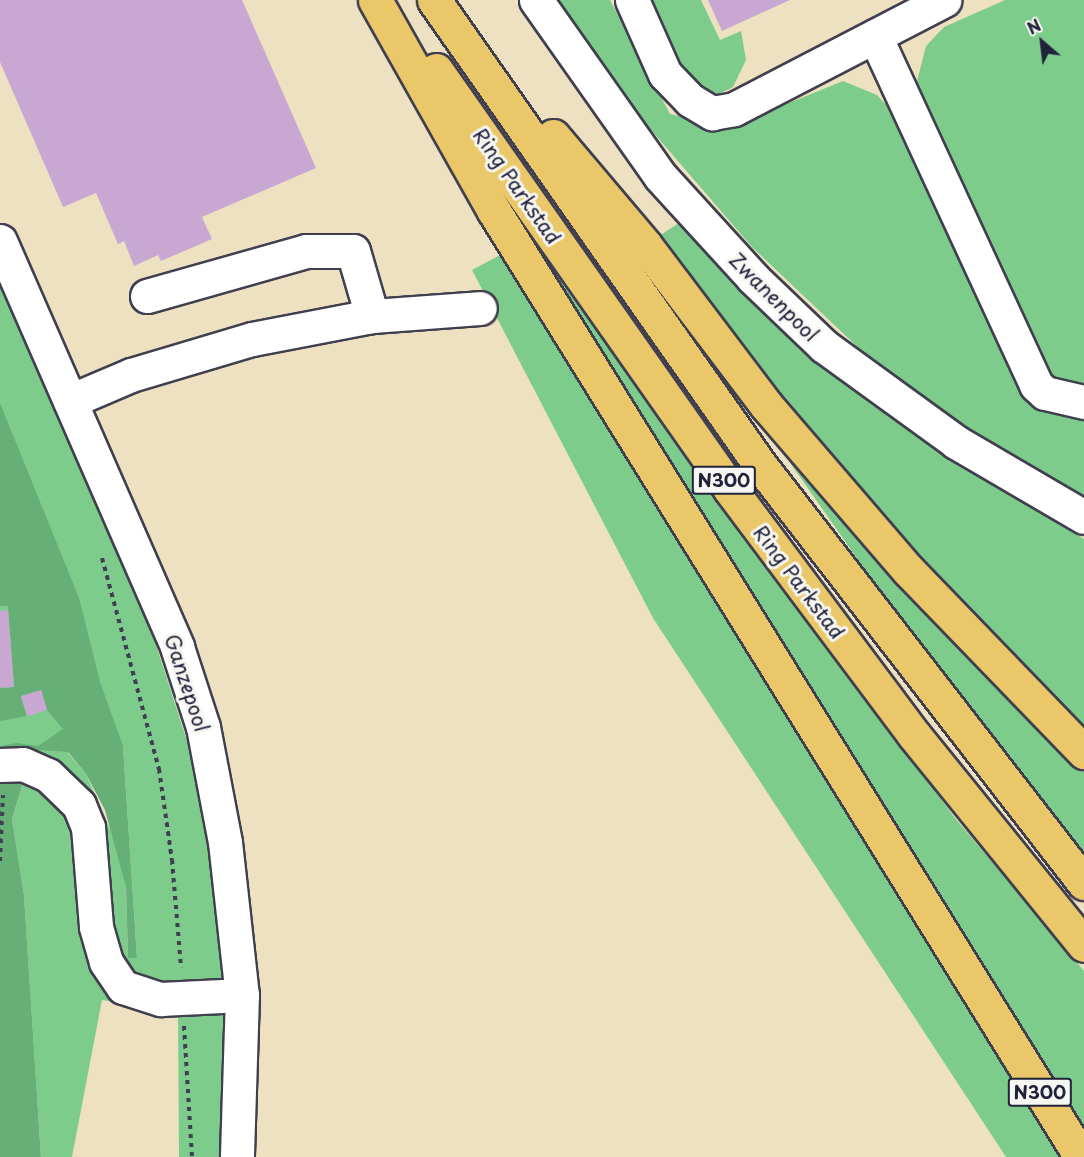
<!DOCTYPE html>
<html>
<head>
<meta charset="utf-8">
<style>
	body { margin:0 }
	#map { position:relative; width:1084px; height:1157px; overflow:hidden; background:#ede1c1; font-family:"Playpen Sans",sans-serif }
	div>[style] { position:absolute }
	.green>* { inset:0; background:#7dcc8c }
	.forest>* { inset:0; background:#66b078 }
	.building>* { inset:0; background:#c9a7d3; transform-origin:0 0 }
	.path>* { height:4px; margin-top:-2px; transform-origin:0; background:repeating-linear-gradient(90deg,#403f4f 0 4.5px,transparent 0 9px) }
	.roads { filter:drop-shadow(2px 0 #403f4f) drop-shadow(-2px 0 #403f4f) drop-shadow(0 2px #403f4f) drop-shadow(0 -2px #403f4f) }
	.minor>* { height:33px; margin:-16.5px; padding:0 16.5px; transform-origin:16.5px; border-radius:16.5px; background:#fff }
	.highway>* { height:33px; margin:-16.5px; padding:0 16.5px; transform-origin:16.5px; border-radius:16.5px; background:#eac769 }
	span { translate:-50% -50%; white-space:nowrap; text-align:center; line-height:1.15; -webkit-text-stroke:6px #f6f6f2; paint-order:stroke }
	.shield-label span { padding:2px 4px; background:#f6f6f2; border:2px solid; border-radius:4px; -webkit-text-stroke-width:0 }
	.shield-label { font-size:18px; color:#22223b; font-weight:700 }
	.street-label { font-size:20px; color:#22223b }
	.north { position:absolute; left:1012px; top:12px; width:60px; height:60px; -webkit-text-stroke:4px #f6f6f2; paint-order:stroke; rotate:332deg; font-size:16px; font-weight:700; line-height:24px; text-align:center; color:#22223b }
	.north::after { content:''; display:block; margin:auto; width:21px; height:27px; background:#22223b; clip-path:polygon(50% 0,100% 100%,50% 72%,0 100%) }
</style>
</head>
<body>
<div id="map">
	<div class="green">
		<i style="clip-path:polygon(557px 0,610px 0,670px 114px,721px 126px,750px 119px,843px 81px,877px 95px,895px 114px,1022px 389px,1035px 407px,1084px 418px,1084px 500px,993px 451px,886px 374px,752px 247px,646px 124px)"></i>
		<i style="clip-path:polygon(648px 0,701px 0,720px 40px,741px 31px,746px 60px,733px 87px,719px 94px,702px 89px,688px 75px,676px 60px)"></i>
		<i style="clip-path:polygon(1005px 0,1084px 0,1084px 387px,1053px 377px,915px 89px,926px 46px,944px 27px)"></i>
		<i style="clip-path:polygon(682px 221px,780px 327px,854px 390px,982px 479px,1084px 539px,1084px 733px,886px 531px,653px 240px)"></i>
		<i style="clip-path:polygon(504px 253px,1067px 1157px,1006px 1157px,653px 618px,472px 270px)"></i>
		<i style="clip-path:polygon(544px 257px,688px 460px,955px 818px,1084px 971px,1084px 1141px,620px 391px)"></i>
		<i style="clip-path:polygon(evenodd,0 270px,148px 620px,187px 741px,210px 849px,223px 954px,226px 1045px,221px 1157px,179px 1157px,178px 1011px,102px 1000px,72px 1157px,41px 1157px,24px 895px,12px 819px,30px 761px,0 762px,0 270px,123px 746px,137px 958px,128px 958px,126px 887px,117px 845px,86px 774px,68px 753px,123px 746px)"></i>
		<i style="clip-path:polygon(746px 400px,1084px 757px,1084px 855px,861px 564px)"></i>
	</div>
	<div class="forest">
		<i style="clip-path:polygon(0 403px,79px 598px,100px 682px,123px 746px,137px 958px,128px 958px,126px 887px,105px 810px,86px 774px,68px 752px,39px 750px,30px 760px,12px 819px,24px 895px,41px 1157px,0 1157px,0 746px,17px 743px,38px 746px,63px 729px,47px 710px,41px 690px,21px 696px,27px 716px,0 721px,0 688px,14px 687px,8px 606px,0 606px)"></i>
	</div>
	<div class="building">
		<i style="clip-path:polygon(0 0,242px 0,316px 168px,202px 217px,212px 239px,161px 261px,158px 255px,134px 266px,124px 241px,118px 244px,96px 193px,63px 207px,0 62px)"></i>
		<i style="clip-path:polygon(708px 0,790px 0,722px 31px)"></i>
		<i style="clip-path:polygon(8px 610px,14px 687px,0 688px,0 611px)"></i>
		<i style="left:41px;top:690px;width:21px;height:21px;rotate:73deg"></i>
	</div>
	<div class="path">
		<i style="left:102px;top:558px;width:219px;rotate:74.9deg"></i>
		<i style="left:159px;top:769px;width:92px;rotate:81.9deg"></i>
		<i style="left:172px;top:860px;width:108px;rotate:85.2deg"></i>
		<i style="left:0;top:861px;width:66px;rotate:-87.4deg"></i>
		<i style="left:184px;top:1026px;width:131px;rotate:86.5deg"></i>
	</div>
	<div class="roads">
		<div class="minor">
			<i style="left:536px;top:0;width:215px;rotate:54.8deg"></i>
			<i style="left:660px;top:176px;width:138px;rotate:47.6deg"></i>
			<i style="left:753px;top:278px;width:98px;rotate:43.8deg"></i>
			<i style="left:824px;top:346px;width:163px;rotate:36deg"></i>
			<i style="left:956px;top:442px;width:148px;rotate:30.4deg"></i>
			<i style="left:632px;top:0;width:81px;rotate:66deg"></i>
			<i style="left:665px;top:74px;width:36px;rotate:46deg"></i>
			<i style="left:690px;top:100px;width:26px;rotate:31deg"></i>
			<i style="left:712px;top:113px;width:22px;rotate:-10deg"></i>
			<i style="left:734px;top:109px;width:237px;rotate:-27.4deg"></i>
			<i style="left:875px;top:36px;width:384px;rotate:65.2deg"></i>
			<i style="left:1036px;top:385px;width:12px;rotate:42deg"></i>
			<i style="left:1045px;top:393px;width:40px;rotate:13deg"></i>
			<i style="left:0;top:241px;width:443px;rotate:66.4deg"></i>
			<i style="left:177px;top:647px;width:84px;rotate:72deg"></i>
			<i style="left:203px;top:727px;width:117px;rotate:79.2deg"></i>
			<i style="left:225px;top:842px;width:154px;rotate:83.7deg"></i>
			<i style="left:242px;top:995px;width:162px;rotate:91.8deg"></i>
			<i style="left:147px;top:296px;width:165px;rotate:-15.8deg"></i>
			<i style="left:306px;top:251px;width:47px"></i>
			<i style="left:353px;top:251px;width:68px;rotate:73.7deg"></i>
			<i style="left:70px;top:401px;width:66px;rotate:-23.1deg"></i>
			<i style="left:131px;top:375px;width:126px;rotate:-16.6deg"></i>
			<i style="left:252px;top:339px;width:122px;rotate:-10.9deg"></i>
			<i style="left:372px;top:316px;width:108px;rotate:-4.2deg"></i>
			<i style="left:0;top:765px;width:23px;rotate:-2deg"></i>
			<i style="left:23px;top:764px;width:27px;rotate:24deg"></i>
			<i style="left:48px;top:775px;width:43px;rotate:44.1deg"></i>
			<i style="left:79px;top:805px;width:24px;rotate:68deg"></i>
			<i style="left:88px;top:827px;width:100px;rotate:85.4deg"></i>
			<i style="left:96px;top:927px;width:36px;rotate:74deg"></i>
			<i style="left:106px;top:962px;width:30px;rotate:56deg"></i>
			<i style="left:123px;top:987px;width:40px;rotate:18deg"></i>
			<i style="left:161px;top:999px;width:81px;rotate:-2.8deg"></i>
		</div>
		<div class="highway">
			<i style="left:375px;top:0;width:242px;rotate:60.6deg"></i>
			<i style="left:494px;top:211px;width:1113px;rotate:58.18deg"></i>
			<i style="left:434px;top:0;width:568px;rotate:54.97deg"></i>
			<i style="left:760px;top:465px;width:529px;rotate:52.22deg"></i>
			<i style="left:436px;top:70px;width:512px;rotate:54.94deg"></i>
			<i style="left:730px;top:489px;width:307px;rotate:53.2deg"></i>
			<i style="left:914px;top:735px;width:270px;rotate:51deg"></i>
			<i style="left:553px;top:136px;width:143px;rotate:49.8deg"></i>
			<i style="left:645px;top:245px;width:201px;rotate:52.9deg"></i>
			<i style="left:766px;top:405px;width:219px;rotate:49.3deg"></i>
			<i style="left:909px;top:571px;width:252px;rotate:46deg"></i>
		</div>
	</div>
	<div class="shield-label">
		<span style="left:724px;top:480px">N300</span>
		<span style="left:1040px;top:1092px">N300</span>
	</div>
	<div class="street-label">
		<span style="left:517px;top:186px;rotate:55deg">Ring Parkstad</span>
		<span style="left:774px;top:297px;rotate:45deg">Zwanenpool</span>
		<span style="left:799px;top:582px;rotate:53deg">Ring Parkstad</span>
		<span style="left:187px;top:683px;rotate:72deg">Ganzepool</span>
	</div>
	<div class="north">N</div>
</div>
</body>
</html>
